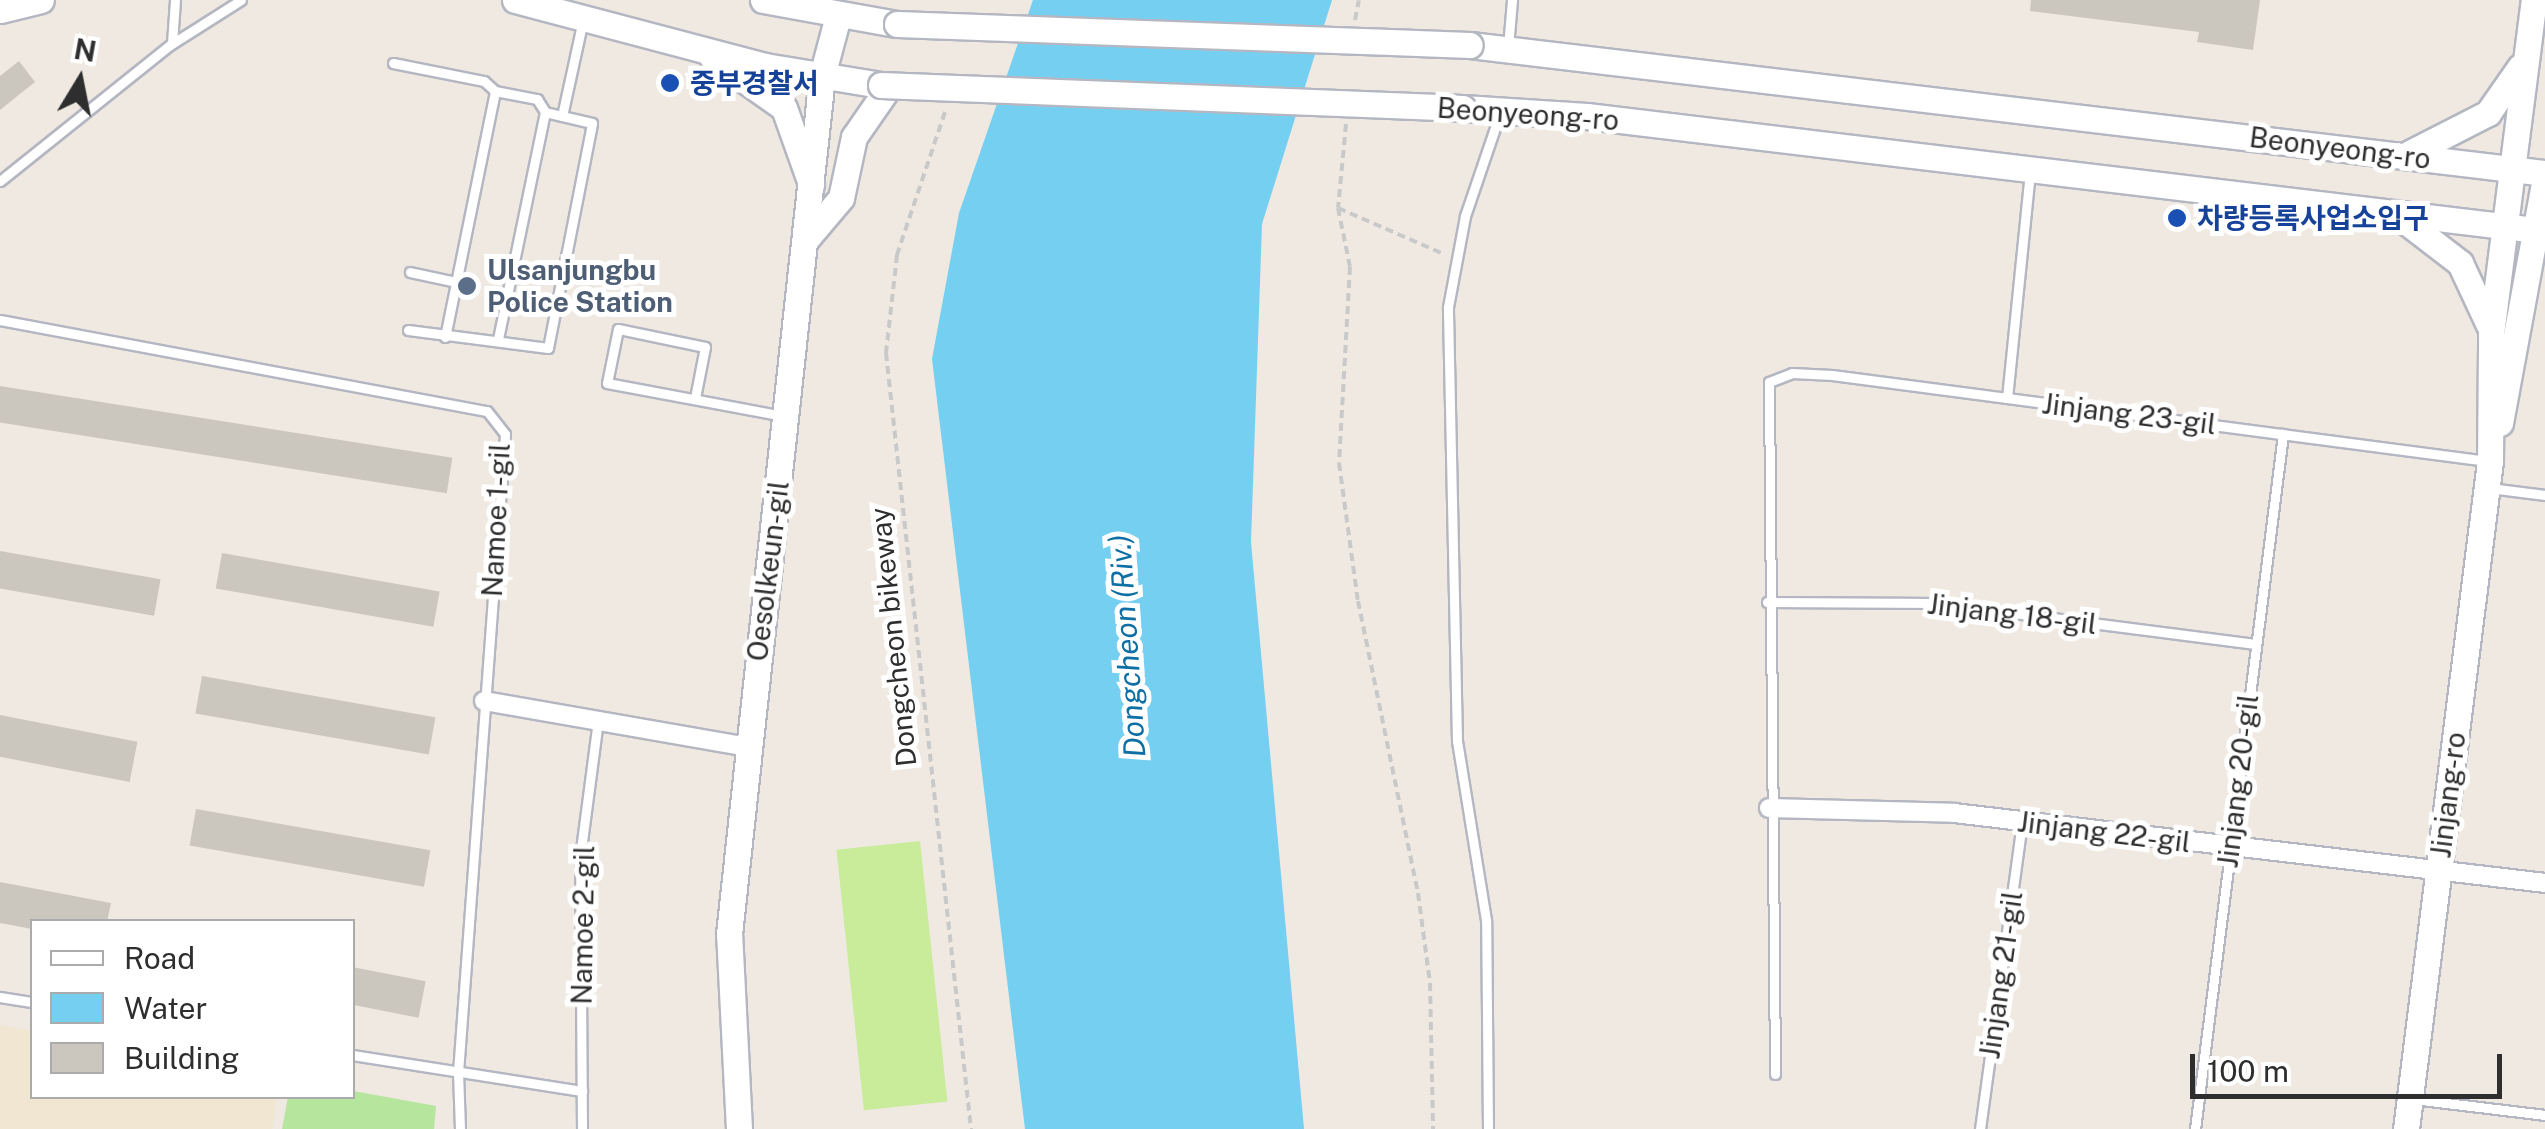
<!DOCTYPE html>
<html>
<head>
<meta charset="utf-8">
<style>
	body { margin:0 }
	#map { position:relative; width:2545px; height:1129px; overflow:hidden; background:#efe9e1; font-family:"Public Sans","Noto Sans KR",sans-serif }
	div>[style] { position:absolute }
	.education>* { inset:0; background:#f0e6d1 }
	.green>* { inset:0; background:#b6e59e }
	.pitch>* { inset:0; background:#c9ec9a; transform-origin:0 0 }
	.water>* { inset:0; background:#75cff0 }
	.building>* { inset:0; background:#cbc7bf; transform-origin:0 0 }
	.path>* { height:4px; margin-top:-2px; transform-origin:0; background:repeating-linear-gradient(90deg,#c9c9c9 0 8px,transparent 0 13px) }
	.roads { filter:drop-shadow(2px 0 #b4b7c1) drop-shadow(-2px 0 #b4b7c1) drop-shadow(0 2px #b4b7c1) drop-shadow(0 -2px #b4b7c1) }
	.lane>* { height:9px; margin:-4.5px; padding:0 4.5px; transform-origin:4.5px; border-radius:4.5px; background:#fff }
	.street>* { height:18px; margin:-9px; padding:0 9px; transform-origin:9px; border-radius:9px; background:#fff }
	.secondary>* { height:25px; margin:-12.5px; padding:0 12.5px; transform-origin:12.5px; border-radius:12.5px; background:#fff }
	.bridges { filter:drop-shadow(2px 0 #b4b7c1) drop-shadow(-2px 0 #b4b7c1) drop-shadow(0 2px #b4b7c1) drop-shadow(0 -2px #b4b7c1) }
	.secondary-bridge>* { height:25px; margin:-12.5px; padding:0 12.5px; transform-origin:12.5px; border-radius:12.5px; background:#fff }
	.dots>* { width:28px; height:28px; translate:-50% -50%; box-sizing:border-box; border:5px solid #fff; border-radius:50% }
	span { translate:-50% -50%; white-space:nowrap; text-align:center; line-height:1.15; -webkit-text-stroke:10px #fff; paint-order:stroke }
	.transit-label { font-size:28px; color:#164399; font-weight:700 }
	.left { translate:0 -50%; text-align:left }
	.street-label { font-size:28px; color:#2e2e2e }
	.service-label { font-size:28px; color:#4e5e75; font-weight:700 }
	.water-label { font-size:30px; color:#0d6fa3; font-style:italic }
	.legend { position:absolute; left:30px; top:919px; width:325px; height:180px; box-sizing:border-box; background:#fff; border:2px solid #ababab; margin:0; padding:12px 18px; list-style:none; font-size:30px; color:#2e2e2e }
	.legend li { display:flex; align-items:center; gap:20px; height:50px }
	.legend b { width:50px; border:2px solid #ababab }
	.north { position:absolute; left:30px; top:30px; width:100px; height:100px; -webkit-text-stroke:8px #fff; paint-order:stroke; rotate:10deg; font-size:28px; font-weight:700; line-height:40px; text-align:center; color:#2e2e2e }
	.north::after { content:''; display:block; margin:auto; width:35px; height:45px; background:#2e2e2e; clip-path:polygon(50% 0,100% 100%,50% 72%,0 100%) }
	.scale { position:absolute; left:2190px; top:1054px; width:312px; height:45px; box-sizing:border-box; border:5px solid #2e2e2e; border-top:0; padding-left:12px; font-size:30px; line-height:35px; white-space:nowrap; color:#2e2e2e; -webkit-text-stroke:8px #fff; paint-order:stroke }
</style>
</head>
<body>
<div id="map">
	<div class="education">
		<i style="clip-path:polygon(0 1025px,32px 1031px,32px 1096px,277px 1097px,272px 1129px,0 1129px)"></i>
	</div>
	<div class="green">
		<i style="clip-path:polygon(353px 1091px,436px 1106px,434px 1129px,282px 1129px,288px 1097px)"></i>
	</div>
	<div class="pitch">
		<i style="left:920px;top:841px;width:262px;height:84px;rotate:84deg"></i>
	</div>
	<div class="water">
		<i style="clip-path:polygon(1033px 0,1332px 0,1262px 224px,1251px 542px,1304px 1129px,1025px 1129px,932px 359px,959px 213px)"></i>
	</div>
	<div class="building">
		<i style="clip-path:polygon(2031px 0,2260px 0,2253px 50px,2197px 42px,2199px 32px,2030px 11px)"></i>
		<i style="clip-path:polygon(19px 61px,35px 82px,0 110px,0 76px)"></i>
		<i style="left:0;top:386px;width:458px;height:36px;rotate:9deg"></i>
		<i style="left:0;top:551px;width:163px;height:37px;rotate:10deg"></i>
		<i style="left:222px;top:553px;width:221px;height:36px;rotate:10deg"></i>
		<i style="left:202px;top:676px;width:237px;height:38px;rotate:10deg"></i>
		<i style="left:0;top:715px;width:140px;height:41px;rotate:11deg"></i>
		<i style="left:196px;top:809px;width:238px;height:37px;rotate:10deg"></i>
		<i style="clip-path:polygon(0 882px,111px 903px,107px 922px,32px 922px,32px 929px,0 923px)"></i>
		<i style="left:352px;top:967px;width:75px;height:37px;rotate:11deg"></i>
	</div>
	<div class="path">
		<i style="left:1355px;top:20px;width:20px;rotate:-79deg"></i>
		<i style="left:945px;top:112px;width:151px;rotate:108.6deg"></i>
		<i style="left:897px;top:255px;width:99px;rotate:96.4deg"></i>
		<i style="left:886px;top:353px;width:781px;rotate:83.75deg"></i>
		<i style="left:1346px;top:124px;width:84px;rotate:95.4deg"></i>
		<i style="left:1338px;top:208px;width:60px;rotate:78.5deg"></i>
		<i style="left:1350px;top:267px;width:196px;rotate:93.2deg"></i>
		<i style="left:1339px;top:463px;width:139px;rotate:82.2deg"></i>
		<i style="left:1358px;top:601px;width:298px;rotate:78.4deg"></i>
		<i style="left:1418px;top:893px;width:91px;rotate:82.4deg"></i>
		<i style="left:1430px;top:983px;width:146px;rotate:88.8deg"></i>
		<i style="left:1338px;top:208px;width:116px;rotate:23.5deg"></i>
	</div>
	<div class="roads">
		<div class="lane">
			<i style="left:172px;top:43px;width:43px;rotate:-86deg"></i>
			<i style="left:1508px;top:47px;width:47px;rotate:-85.1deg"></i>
			<i style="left:393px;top:63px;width:93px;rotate:11.2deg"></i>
			<i style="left:484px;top:81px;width:15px;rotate:42deg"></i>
			<i style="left:562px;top:116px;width:98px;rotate:-77.7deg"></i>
			<i style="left:0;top:181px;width:218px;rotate:-38.7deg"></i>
			<i style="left:170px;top:45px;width:84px;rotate:-32.4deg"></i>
			<i style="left:410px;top:272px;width:47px;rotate:12.3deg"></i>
			<i style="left:0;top:320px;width:495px;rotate:10.6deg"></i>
			<i style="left:487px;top:411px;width:29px;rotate:52deg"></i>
			<i style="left:505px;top:434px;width:640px;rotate:94.21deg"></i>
			<i style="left:458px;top:1072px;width:57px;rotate:88deg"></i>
			<i style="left:408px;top:330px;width:141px;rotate:7.3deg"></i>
			<i style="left:548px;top:348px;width:229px;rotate:-78.9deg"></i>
			<i style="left:592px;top:123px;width:48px;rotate:-166.8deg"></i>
			<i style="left:545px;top:112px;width:232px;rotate:101.7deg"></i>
			<i style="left:445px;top:337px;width:251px;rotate:-78.5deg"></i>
			<i style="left:495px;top:91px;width:43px;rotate:10.8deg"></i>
			<i style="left:537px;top:99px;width:15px;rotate:58deg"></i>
			<i style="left:695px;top:398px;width:52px;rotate:-78.9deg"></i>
			<i style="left:705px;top:347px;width:89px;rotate:-168.3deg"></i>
			<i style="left:618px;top:329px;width:55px;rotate:101.5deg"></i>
			<i style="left:607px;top:383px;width:179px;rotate:10.6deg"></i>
			<i style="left:2007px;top:398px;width:227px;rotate:-84.2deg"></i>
			<i style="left:2490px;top:488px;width:55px;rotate:7.3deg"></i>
			<i style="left:1767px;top:602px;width:169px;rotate:0.3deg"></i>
			<i style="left:1936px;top:603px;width:322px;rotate:7.3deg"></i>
			<i style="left:0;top:997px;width:32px;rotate:9deg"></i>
			<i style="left:352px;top:1055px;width:233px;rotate:8.9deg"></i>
			<i style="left:1775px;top:1074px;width:692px;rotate:-90.5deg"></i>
			<i style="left:1769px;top:382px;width:25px;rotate:-21deg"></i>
			<i style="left:1792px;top:373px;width:40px;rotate:2.9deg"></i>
			<i style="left:1832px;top:375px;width:661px;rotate:7.48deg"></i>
			<i style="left:2413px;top:1099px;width:133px;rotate:6.9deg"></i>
			<i style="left:582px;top:1129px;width:272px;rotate:-90.4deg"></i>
			<i style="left:580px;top:857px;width:137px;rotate:-82.5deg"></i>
			<i style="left:1488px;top:1129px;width:209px;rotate:-90.5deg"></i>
			<i style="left:1486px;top:920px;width:181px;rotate:-99.2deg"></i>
			<i style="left:1457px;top:741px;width:434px;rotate:-91.2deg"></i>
			<i style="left:1448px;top:307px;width:93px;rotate:-79.4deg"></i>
			<i style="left:1465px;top:216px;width:109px;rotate:-71.2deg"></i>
			<i style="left:1980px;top:1129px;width:311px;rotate:-82.2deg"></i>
			<i style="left:2195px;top:1129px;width:701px;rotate:-82.78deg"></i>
		</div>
		<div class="street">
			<i style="left:484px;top:701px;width:267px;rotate:9.9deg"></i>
			<i style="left:1769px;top:808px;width:185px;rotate:1.5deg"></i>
			<i style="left:1954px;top:813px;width:595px;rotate:6.75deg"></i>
		</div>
		<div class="secondary">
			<i style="left:515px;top:0;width:259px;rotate:14.8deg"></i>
			<i style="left:765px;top:66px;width:118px;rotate:9.3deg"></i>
			<i style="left:763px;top:0;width:136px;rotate:10.2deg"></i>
			<i style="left:0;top:10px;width:42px;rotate:-13.7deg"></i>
			<i style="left:1470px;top:45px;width:1083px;rotate:6.79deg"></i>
			<i style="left:712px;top:57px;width:88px;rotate:35.3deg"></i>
			<i style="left:784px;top:108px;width:81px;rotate:70.4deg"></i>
			<i style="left:1463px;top:108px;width:124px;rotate:3.7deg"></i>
			<i style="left:1587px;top:116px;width:965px;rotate:6.85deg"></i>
			<i style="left:2410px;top:153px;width:88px;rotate:-27.1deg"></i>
			<i style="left:2488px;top:113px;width:56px;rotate:-55.2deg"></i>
			<i style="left:2404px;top:220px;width:71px;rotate:37.5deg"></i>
			<i style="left:2460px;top:263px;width:68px;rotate:64.9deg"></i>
			<i style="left:808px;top:237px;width:51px;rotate:-49.8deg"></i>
			<i style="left:841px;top:198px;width:62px;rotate:-78deg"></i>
			<i style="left:854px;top:137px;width:63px;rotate:-55.3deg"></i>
			<i style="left:2500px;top:423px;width:250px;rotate:-79.6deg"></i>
			<i style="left:739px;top:1129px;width:195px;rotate:-92.9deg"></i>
			<i style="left:729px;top:934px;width:863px;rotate:-83.81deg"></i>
			<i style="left:822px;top:76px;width:62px;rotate:-75.1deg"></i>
			<i style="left:2406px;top:1129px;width:673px;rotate:-82.83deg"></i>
			<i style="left:2490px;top:461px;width:127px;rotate:-89.5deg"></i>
			<i style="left:2491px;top:334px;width:337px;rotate:-82.7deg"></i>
		</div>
	</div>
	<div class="bridges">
		<div class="secondary-bridge">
			<i style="left:897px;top:24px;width:573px;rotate:2.1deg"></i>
			<i style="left:881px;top:85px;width:582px;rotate:2.26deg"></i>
		</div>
	</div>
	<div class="dots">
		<i style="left:670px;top:83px;background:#1a4fb4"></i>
		<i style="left:2177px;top:218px;background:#1a4fb4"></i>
		<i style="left:467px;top:286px;background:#5c6f8a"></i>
	</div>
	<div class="transit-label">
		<span class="left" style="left:690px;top:83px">중부경찰서</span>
		<span class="left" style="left:2197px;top:218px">차량등록사업소입구</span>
	</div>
	<div class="street-label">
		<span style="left:1528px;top:114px;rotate:4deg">Beonyeong-ro</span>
		<span style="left:2340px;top:148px;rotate:7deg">Beonyeong-ro</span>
		<span style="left:2129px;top:414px;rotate:7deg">Jinjang 23-gil</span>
		<span style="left:496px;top:520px;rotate:-87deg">Namoe 1-gil</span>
		<span style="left:768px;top:571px;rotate:-83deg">Oesolkeun-gil</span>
		<span style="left:2012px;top:614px;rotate:7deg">Jinjang 18-gil</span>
		<span style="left:893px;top:637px;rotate:-96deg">Dongcheon bikeway</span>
		<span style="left:2238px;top:781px;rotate:-83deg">Jinjang 20-gil</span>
		<span style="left:2448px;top:795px;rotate:-83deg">Jinjang-ro</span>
		<span style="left:2104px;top:832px;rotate:7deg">Jinjang 22-gil</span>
		<span style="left:583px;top:925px;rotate:-89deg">Namoe 2-gil</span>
		<span style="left:2001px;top:975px;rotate:-82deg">Jinjang 21-gil</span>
	</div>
	<div class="service-label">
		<span class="left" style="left:487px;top:286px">Ulsanjungbu<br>Police Station</span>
	</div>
	<div class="water-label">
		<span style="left:1127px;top:646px;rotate:-94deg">Dongcheon (Riv.)</span>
	</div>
	<ul class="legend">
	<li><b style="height:12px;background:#fff"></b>Road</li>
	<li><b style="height:28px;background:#75cff0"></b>Water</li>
	<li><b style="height:28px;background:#cbc7bf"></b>Building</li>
	</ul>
	<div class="north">N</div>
	<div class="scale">100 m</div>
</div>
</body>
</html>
